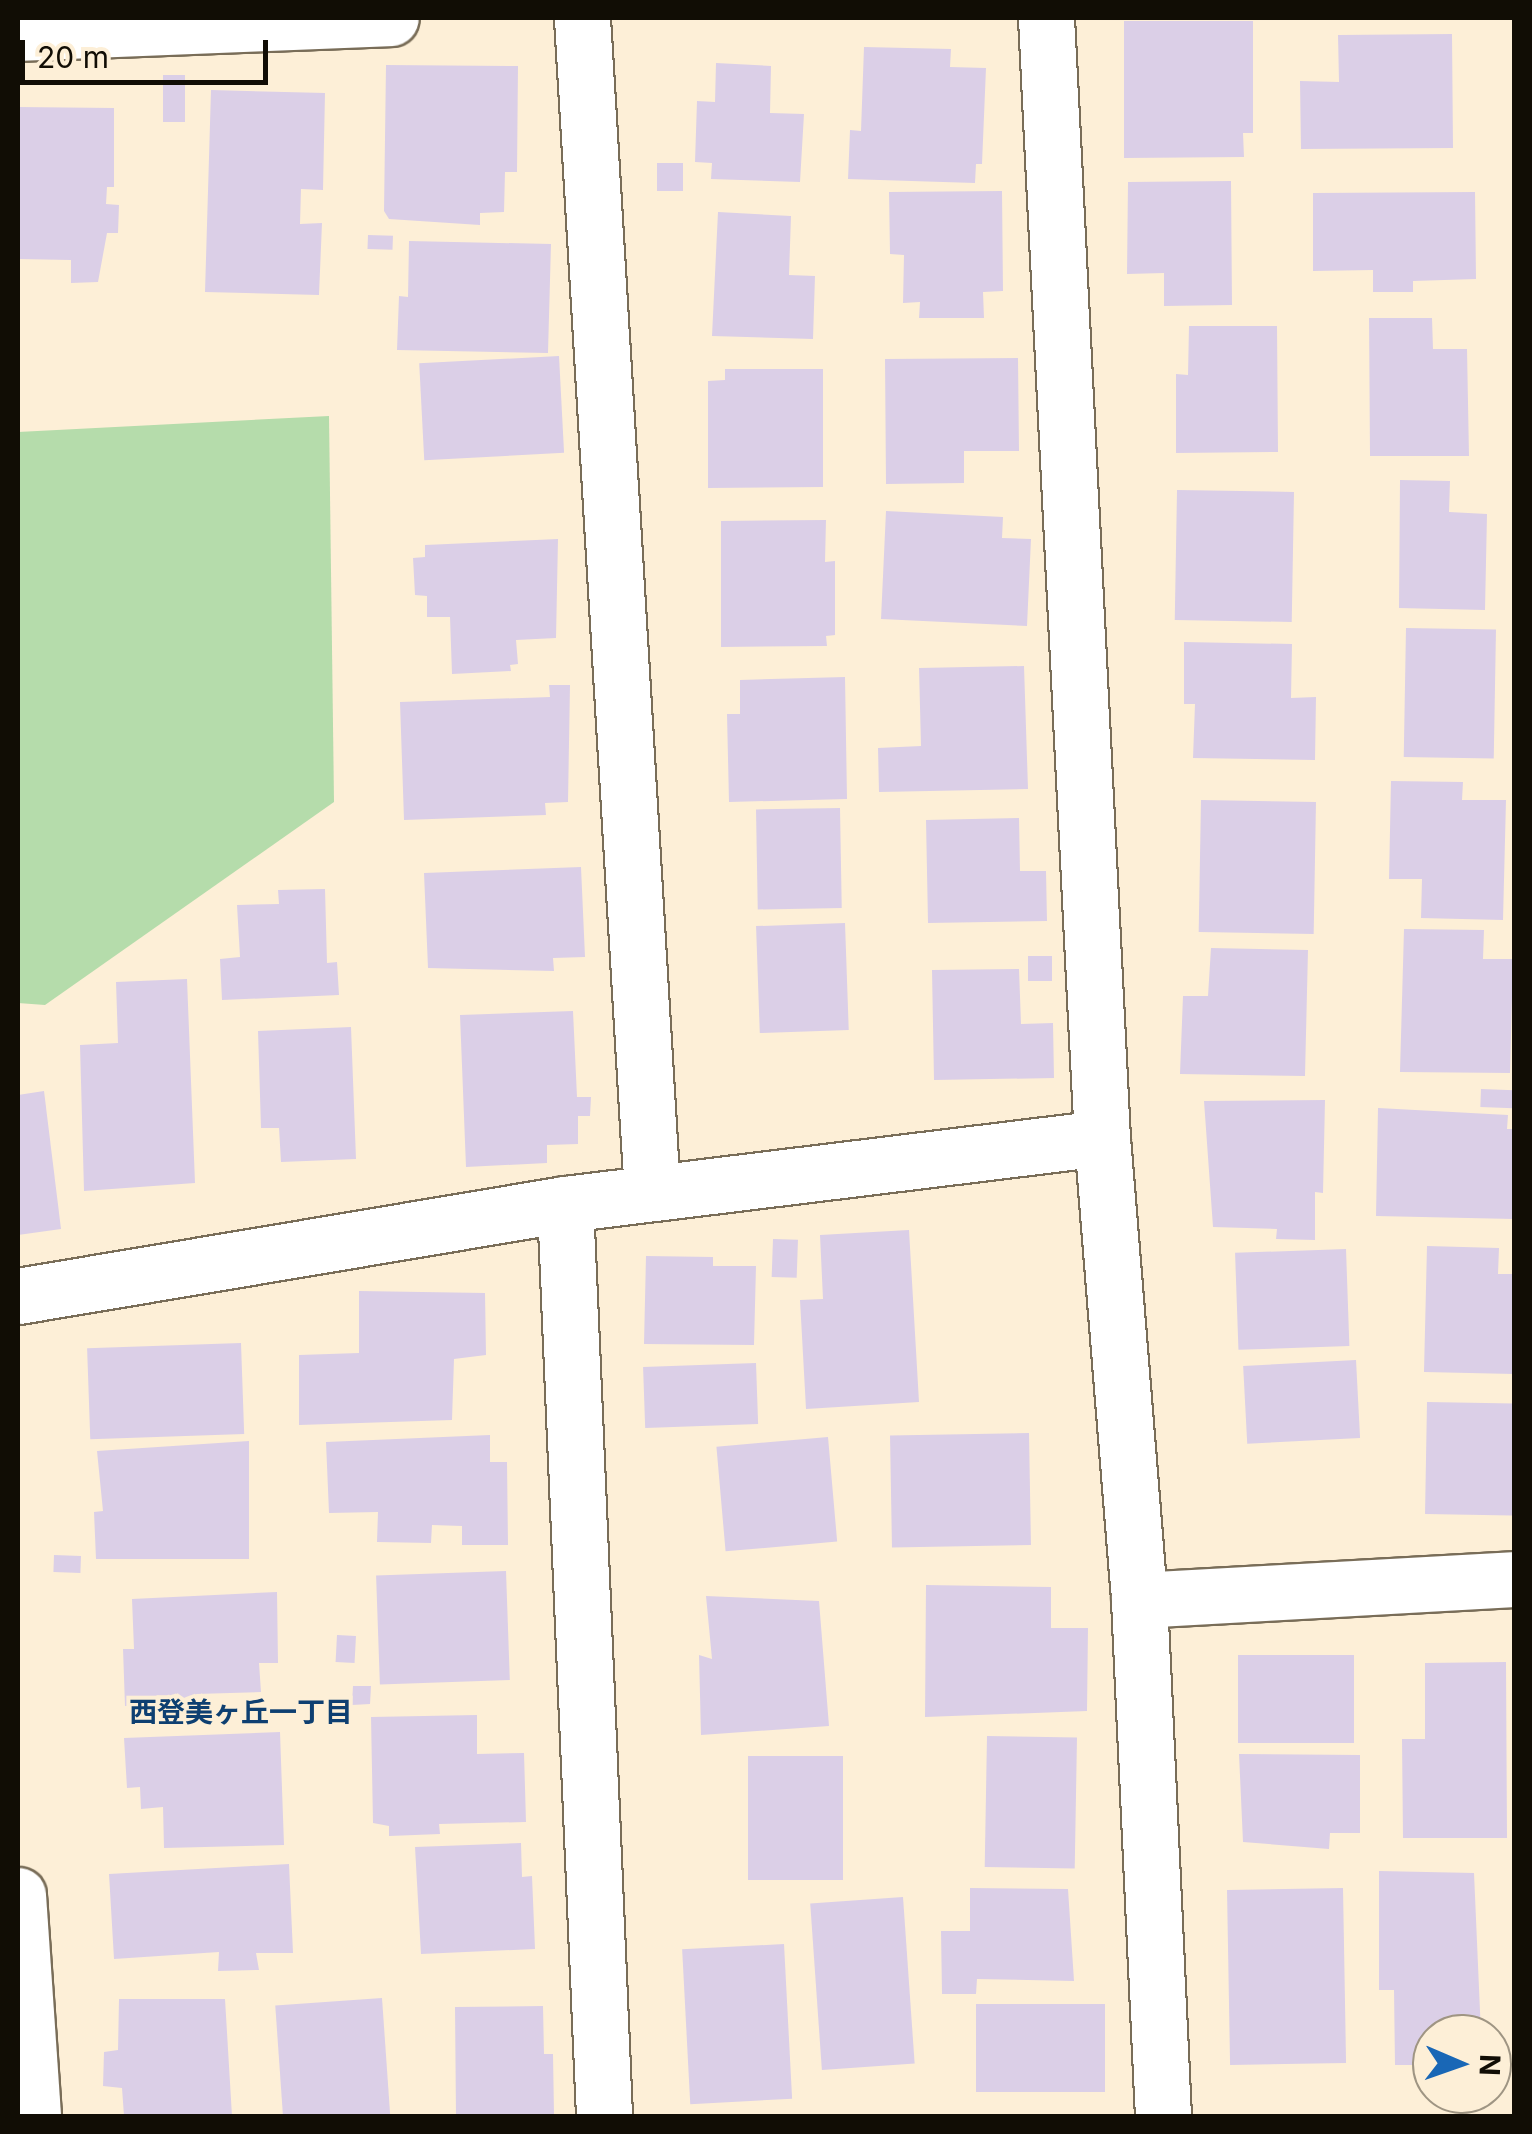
<!DOCTYPE html>
<html>
<head>
<meta charset="utf-8">
<style>
	body { margin:0 }
	#map { position:relative; width:1532px; height:2134px; overflow:hidden; background:#fdefd7; font-family:Inter,"Noto Sans JP",sans-serif }
	div>[style] { position:absolute }
	.green>* { inset:0; background:#b5dcab }
	.building>* { inset:0; background:#dbcfe7; transform-origin:0 0 }
	.roads { filter:drop-shadow(2px 0 #796d58) drop-shadow(-2px 0 #796d58) drop-shadow(0 2px #796d58) drop-shadow(0 -2px #796d58) }
	.minor>* { height:55px; margin:-27.5px; padding:0 27.5px; transform-origin:27.5px; border-radius:27.5px; background:#fff }
	span { translate:-50% -50%; white-space:nowrap; text-align:center; line-height:1.15; -webkit-text-stroke:8px #fdefd7; paint-order:stroke }
	.neighbourhood-label { font-size:28px; color:#0e3f71; font-weight:700 }
	.frame { position:absolute; inset:0; border:20px solid #110d05; pointer-events:none }
	.north { position:absolute; left:1412px; top:2014px; width:100px; height:100px; box-sizing:border-box; background:#fdefd7; border:2px solid #9f9583; border-radius:50%; rotate:92deg; font-size:28px; font-weight:700; line-height:40px; text-align:center; color:#110d05 }
	.north::after { content:''; display:block; margin:auto; width:35px; height:45px; background:#1967b6; clip-path:polygon(50% 0,100% 100%,50% 72%,0 100%) }
	.scale { position:absolute; left:20px; top:40px; width:248px; height:45px; box-sizing:border-box; border:5px solid #110d05; border-top:0; padding-left:12px; font-size:30px; line-height:35px; white-space:nowrap; color:#110d05; -webkit-text-stroke:8px #fdefd7; paint-order:stroke }
</style>
</head>
<body>
<div id="map">
	<div class="green">
		<i style="clip-path:polygon(329px 416px,334px 802px,45px 1005px,18px 1003px,18px 432px)"></i>
	</div>
	<div class="building">
		<i style="clip-path:polygon(1124px 21px,1253px 21px,1253px 133px,1243px 133px,1244px 157px,1124px 158px)"></i>
		<i style="clip-path:polygon(1452px 34px,1453px 148px,1301px 149px,1300px 81px,1339px 82px,1338px 35px)"></i>
		<i style="clip-path:polygon(864px 47px,951px 49px,950px 67px,986px 68px,982px 164px,976px 164px,975px 183px,848px 179px,850px 130px,861px 131px)"></i>
		<i style="clip-path:polygon(716px 63px,771px 66px,770px 113px,804px 114px,800px 182px,711px 179px,712px 163px,695px 162px,697px 101px,715px 102px)"></i>
		<i style="clip-path:polygon(386px 65px,518px 66px,517px 172px,505px 172px,504px 212px,480px 213px,480px 225px,389px 219px,384px 211px)"></i>
		<i style="left:163px;top:75px;width:22px;height:47px"></i>
		<i style="clip-path:polygon(211px 90px,325px 93px,323px 190px,301px 189px,300px 224px,322px 223px,319px 295px,205px 292px)"></i>
		<i style="clip-path:polygon(18px 107px,114px 108px,114px 187px,107px 187px,106px 204px,119px 205px,118px 233px,107px 233px,98px 282px,71px 283px,71px 260px,18px 259px)"></i>
		<i style="left:657px;top:163px;width:26px;height:28px"></i>
		<i style="clip-path:polygon(1231px 181px,1232px 305px,1164px 306px,1164px 273px,1127px 274px,1128px 182px)"></i>
		<i style="clip-path:polygon(1002px 191px,1003px 291px,983px 292px,984px 318px,919px 318px,920px 302px,903px 303px,904px 255px,890px 254px,889px 192px)"></i>
		<i style="clip-path:polygon(1475px 192px,1476px 279px,1413px 281px,1413px 292px,1373px 292px,1373px 270px,1313px 271px,1313px 193px)"></i>
		<i style="clip-path:polygon(718px 212px,791px 216px,789px 275px,815px 276px,813px 339px,712px 336px)"></i>
		<i style="left:368px;top:235px;width:25px;height:14px;rotate:2deg"></i>
		<i style="clip-path:polygon(409px 241px,551px 244px,548px 353px,397px 350px,399px 296px,408px 297px)"></i>
		<i style="clip-path:polygon(1369px 318px,1432px 318px,1433px 349px,1467px 349px,1469px 456px,1370px 456px)"></i>
		<i style="clip-path:polygon(1189px 326px,1277px 326px,1278px 452px,1176px 453px,1176px 374px,1188px 375px)"></i>
		<i style="left:559px;top:356px;width:97px;height:140px;rotate:87deg"></i>
		<i style="clip-path:polygon(1018px 358px,1019px 451px,964px 451px,964px 483px,886px 484px,885px 359px)"></i>
		<i style="clip-path:polygon(725px 369px,823px 369px,823px 487px,708px 488px,708px 381px,725px 380px)"></i>
		<i style="clip-path:polygon(1400px 480px,1450px 481px,1449px 512px,1487px 514px,1485px 610px,1399px 608px)"></i>
		<i style="left:1294px;top:492px;width:130px;height:117px;rotate:91deg"></i>
		<i style="clip-path:polygon(886px 511px,1003px 517px,1002px 538px,1031px 539px,1027px 626px,881px 619px)"></i>
		<i style="clip-path:polygon(826px 520px,825px 562px,835px 561px,835px 635px,826px 636px,827px 646px,721px 647px,721px 521px)"></i>
		<i style="clip-path:polygon(558px 539px,556px 638px,516px 640px,518px 664px,510px 665px,511px 671px,452px 674px,450px 617px,427px 617px,427px 596px,415px 595px,413px 558px,425px 557px,425px 545px)"></i>
		<i style="left:1406px;top:628px;width:90px;height:129px;rotate:1deg"></i>
		<i style="clip-path:polygon(1184px 642px,1292px 644px,1291px 698px,1316px 697px,1315px 760px,1193px 758px,1195px 704px,1184px 704px)"></i>
		<i style="clip-path:polygon(1024px 666px,1028px 789px,879px 792px,878px 748px,921px 746px,919px 668px)"></i>
		<i style="clip-path:polygon(845px 677px,847px 799px,729px 802px,727px 714px,740px 714px,740px 680px)"></i>
		<i style="clip-path:polygon(549px 685px,570px 685px,568px 802px,545px 803px,546px 815px,404px 820px,400px 702px,550px 697px)"></i>
		<i style="clip-path:polygon(1391px 781px,1463px 782px,1462px 800px,1506px 800px,1503px 920px,1421px 918px,1422px 879px,1389px 879px)"></i>
		<i style="left:1201px;top:800px;width:115px;height:132px;rotate:1deg"></i>
		<i style="left:840px;top:808px;width:100px;height:84px;rotate:89deg"></i>
		<i style="clip-path:polygon(1019px 818px,1020px 871px,1046px 871px,1047px 921px,928px 923px,926px 820px)"></i>
		<i style="clip-path:polygon(581px 867px,585px 957px,553px 958px,554px 971px,428px 968px,424px 873px)"></i>
		<i style="clip-path:polygon(325px 889px,327px 963px,337px 962px,339px 995px,222px 1000px,220px 959px,240px 957px,237px 905px,279px 904px,278px 890px)"></i>
		<i style="left:845px;top:923px;width:107px;height:89px;rotate:88deg"></i>
		<i style="clip-path:polygon(1404px 929px,1484px 930px,1483px 959px,1513px 959px,1510px 1073px,1400px 1072px)"></i>
		<i style="clip-path:polygon(1211px 948px,1308px 950px,1305px 1076px,1180px 1074px,1183px 996px,1208px 996px)"></i>
		<i style="left:1028px;top:956px;width:24px;height:25px"></i>
		<i style="clip-path:polygon(1019px 969px,1021px 1024px,1053px 1023px,1054px 1078px,934px 1080px,932px 970px)"></i>
		<i style="clip-path:polygon(187px 979px,195px 1183px,84px 1191px,80px 1045px,118px 1043px,116px 982px)"></i>
		<i style="clip-path:polygon(573px 1011px,577px 1097px,591px 1097px,590px 1116px,578px 1116px,578px 1144px,547px 1145px,547px 1163px,466px 1167px,460px 1015px)"></i>
		<i style="clip-path:polygon(351px 1027px,356px 1159px,281px 1162px,279px 1128px,261px 1128px,258px 1031px)"></i>
		<i style="left:1481px;top:1089px;width:33px;height:18px;rotate:2deg"></i>
		<i style="clip-path:polygon(44px 1091px,61px 1229px,18px 1235px,18px 1095px)"></i>
		<i style="clip-path:polygon(1325px 1100px,1323px 1193px,1315px 1192px,1315px 1240px,1276px 1239px,1277px 1229px,1213px 1227px,1204px 1101px)"></i>
		<i style="clip-path:polygon(1378px 1108px,1508px 1115px,1507px 1129px,1514px 1129px,1514px 1219px,1376px 1216px)"></i>
		<i style="clip-path:polygon(909px 1230px,919px 1402px,806px 1409px,800px 1300px,823px 1299px,820px 1235px)"></i>
		<i style="left:773px;top:1239px;width:25px;height:38px;rotate:2deg"></i>
		<i style="clip-path:polygon(1427px 1246px,1499px 1248px,1498px 1274px,1514px 1274px,1514px 1374px,1424px 1372px)"></i>
		<i style="left:1346px;top:1249px;width:97px;height:111px;rotate:88deg"></i>
		<i style="clip-path:polygon(646px 1256px,713px 1257px,713px 1266px,756px 1266px,754px 1345px,644px 1344px)"></i>
		<i style="clip-path:polygon(359px 1291px,485px 1293px,486px 1355px,454px 1359px,452px 1420px,299px 1425px,299px 1355px,359px 1353px)"></i>
		<i style="left:241px;top:1343px;width:91px;height:154px;rotate:88deg"></i>
		<i style="left:1356px;top:1360px;width:78px;height:113px;rotate:87deg"></i>
		<i style="left:756px;top:1363px;width:61px;height:113px;rotate:88deg"></i>
		<i style="left:1427px;top:1402px;width:87px;height:112px;rotate:1deg"></i>
		<i style="left:1029px;top:1433px;width:112px;height:139px;rotate:89deg"></i>
		<i style="clip-path:polygon(490px 1435px,490px 1462px,507px 1462px,508px 1545px,462px 1545px,462px 1526px,432px 1525px,431px 1543px,377px 1542px,378px 1512px,329px 1513px,326px 1442px)"></i>
		<i style="left:828px;top:1437px;width:105px;height:112px;rotate:85deg"></i>
		<i style="clip-path:polygon(249px 1441px,249px 1559px,96px 1559px,94px 1512px,103px 1511px,97px 1451px)"></i>
		<i style="left:54px;top:1555px;width:27px;height:17px;rotate:2deg"></i>
		<i style="left:506px;top:1571px;width:109px;height:130px;rotate:88deg"></i>
		<i style="clip-path:polygon(926px 1585px,1051px 1587px,1051px 1628px,1088px 1628px,1087px 1711px,925px 1717px)"></i>
		<i style="clip-path:polygon(277px 1592px,278px 1663px,259px 1663px,261px 1692px,196px 1694px,197px 1704px,125px 1706px,123px 1649px,134px 1649px,132px 1599px)"></i>
		<i style="clip-path:polygon(706px 1596px,819px 1601px,829px 1726px,701px 1735px,699px 1655px,712px 1659px)"></i>
		<i style="left:337px;top:1635px;width:19px;height:27px;rotate:3deg"></i>
		<i style="left:1238px;top:1655px;width:116px;height:88px"></i>
		<i style="clip-path:polygon(1506px 1662px,1507px 1838px,1403px 1838px,1402px 1739px,1425px 1739px,1425px 1663px)"></i>
		<i style="clip-path:polygon(353px 1686px,371px 1686px,370px 1704px,352px 1705px)"></i>
		<i style="clip-path:polygon(477px 1715px,477px 1754px,524px 1753px,526px 1822px,439px 1824px,440px 1834px,389px 1836px,389px 1826px,373px 1823px,371px 1717px)"></i>
		<i style="clip-path:polygon(280px 1732px,284px 1845px,164px 1848px,163px 1807px,141px 1809px,140px 1787px,127px 1788px,124px 1738px)"></i>
		<i style="left:987px;top:1736px;width:90px;height:131px;rotate:1deg"></i>
		<i style="clip-path:polygon(1239px 1754px,1360px 1755px,1360px 1833px,1330px 1833px,1329px 1849px,1243px 1842px)"></i>
		<i style="left:748px;top:1756px;width:95px;height:124px"></i>
		<i style="clip-path:polygon(521px 1843px,522px 1877px,532px 1876px,535px 1949px,421px 1954px,415px 1847px)"></i>
		<i style="clip-path:polygon(289px 1864px,293px 1953px,256px 1953px,259px 1970px,218px 1971px,219px 1952px,114px 1959px,109px 1874px)"></i>
		<i style="clip-path:polygon(1379px 1871px,1474px 1873px,1481px 2034px,1432px 2034px,1432px 2065px,1395px 2065px,1394px 1990px,1379px 1990px)"></i>
		<i style="clip-path:polygon(970px 1888px,1068px 1889px,1074px 1981px,977px 1979px,976px 1994px,942px 1994px,941px 1931px,970px 1931px)"></i>
		<i style="left:1343px;top:1888px;width:175px;height:116px;rotate:89deg"></i>
		<i style="left:903px;top:1897px;width:167px;height:93px;rotate:86deg"></i>
		<i style="left:784px;top:1944px;width:155px;height:102px;rotate:87deg"></i>
		<i style="left:382px;top:1998px;width:118px;height:107px;rotate:86deg"></i>
		<i style="clip-path:polygon(119px 1999px,225px 1999px,232px 2116px,124px 2116px,122px 2088px,103px 2086px,104px 2052px,118px 2050px)"></i>
		<i style="left:976px;top:2004px;width:129px;height:88px"></i>
		<i style="clip-path:polygon(543px 2006px,544px 2054px,553px 2054px,554px 2114px,456px 2116px,455px 2007px)"></i>
	</div>
	<div class="roads">
		<div class="minor">
			<i style="left:582px;top:18px;width:1176px;rotate:86.59deg"></i>
			<i style="left:1046px;top:18px;width:1121px;rotate:87.14deg"></i>
			<i style="left:1102px;top:1138px;width:463px;rotate:85.4deg"></i>
			<i style="left:1139px;top:1600px;width:517px;rotate:87.34deg"></i>
			<i style="left:18px;top:33px;width:373px;rotate:-2.3deg"></i>
			<i style="left:565px;top:1204px;width:913px;rotate:87.55deg"></i>
			<i style="left:18px;top:1296px;width:555px;rotate:-9.55deg"></i>
			<i style="left:565px;top:1204px;width:541px;rotate:-7.01deg"></i>
			<i style="left:1139px;top:1600px;width:376px;rotate:-3.2deg"></i>
			<i style="left:18px;top:1895px;width:222px;rotate:86.1deg"></i>
		</div>
	</div>
	<div class="neighbourhood-label">
		<span style="left:241px;top:1712px">西登美ヶ丘一丁目</span>
	</div>
	<div class="frame"></div>
	<div class="north">N</div>
	<div class="scale">20 m</div>
</div>
</body>
</html>
